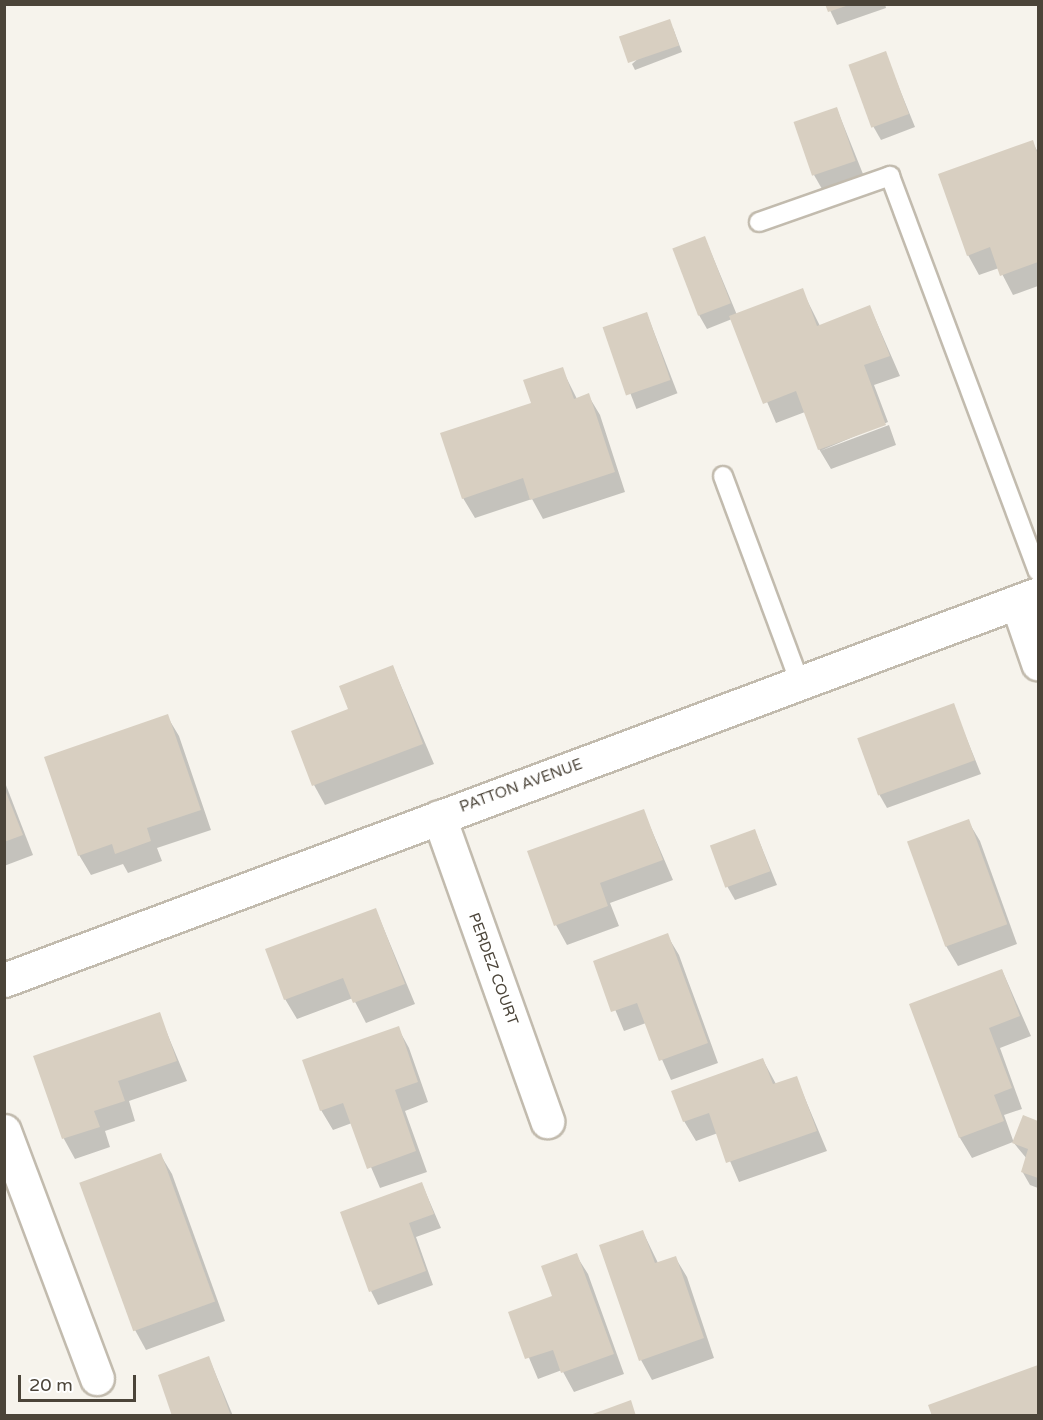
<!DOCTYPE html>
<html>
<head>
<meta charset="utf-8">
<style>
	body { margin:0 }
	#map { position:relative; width:1043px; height:1420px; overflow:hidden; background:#f6f3ec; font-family:"Varela Round",sans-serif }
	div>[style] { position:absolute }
	.shadow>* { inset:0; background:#0003; transform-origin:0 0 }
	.building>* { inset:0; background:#d8cfc1; transform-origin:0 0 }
	.roads { filter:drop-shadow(2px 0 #c2bbae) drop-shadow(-2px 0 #c2bbae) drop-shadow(0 2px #c2bbae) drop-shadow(0 -2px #c2bbae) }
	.lane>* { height:18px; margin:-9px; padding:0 9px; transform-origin:9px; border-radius:9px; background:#fff }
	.street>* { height:33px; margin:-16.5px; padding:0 16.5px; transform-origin:16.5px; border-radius:16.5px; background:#fff }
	span { translate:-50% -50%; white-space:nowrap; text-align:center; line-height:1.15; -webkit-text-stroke:4.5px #fff; paint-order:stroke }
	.street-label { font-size:15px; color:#4b4439 }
	.frame { position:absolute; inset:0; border:6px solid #4b4439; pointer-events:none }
	.scale { position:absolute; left:18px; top:1375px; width:118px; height:27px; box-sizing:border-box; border:3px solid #4b4439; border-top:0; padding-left:8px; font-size:18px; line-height:21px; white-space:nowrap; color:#4b4439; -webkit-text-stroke:4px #fff; paint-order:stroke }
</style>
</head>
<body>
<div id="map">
	<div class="shadow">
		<i style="clip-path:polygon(827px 4px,885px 4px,886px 8px,837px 25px)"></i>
		<i style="clip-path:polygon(673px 28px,682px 52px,635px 70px,632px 64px)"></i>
		<i style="clip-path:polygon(885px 53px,915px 127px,881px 140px,873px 126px)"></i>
		<i style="clip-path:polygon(837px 109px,863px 174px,822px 189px,814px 175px)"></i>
		<i style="clip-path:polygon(1032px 142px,1038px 152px,1038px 286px,1013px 295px,999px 268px,979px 275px,968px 255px)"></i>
		<i style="clip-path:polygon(705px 238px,737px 315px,802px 290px,820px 326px,870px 307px,900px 376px,874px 385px,888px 422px,820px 451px,889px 425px,896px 445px,831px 469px,819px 449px,805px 412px,776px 423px,732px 319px,707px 329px,699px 315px)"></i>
		<i style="left:647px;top:314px;width:85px;height:44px;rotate:69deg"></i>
		<i style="clip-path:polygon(562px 369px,577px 399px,588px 395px,600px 415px,625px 492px,543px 519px,532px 499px,475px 518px,463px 498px)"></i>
		<i style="clip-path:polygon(393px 667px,434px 764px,325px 805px,314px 785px,350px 710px)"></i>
		<i style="clip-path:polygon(953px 705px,981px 774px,887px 808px,879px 794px)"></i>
		<i style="clip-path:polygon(167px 716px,179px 736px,211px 830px,157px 848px,162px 861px,128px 873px,123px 864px,91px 875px,79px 855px)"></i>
		<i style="clip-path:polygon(4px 780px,33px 855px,4px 866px)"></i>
		<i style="clip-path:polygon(643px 810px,673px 880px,610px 903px,619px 926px,567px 945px,556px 925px)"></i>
		<i style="clip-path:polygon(968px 821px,980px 841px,1017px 944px,958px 966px,946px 946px,909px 843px)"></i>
		<i style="clip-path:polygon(755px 831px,777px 885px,735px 900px,727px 886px)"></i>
		<i style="clip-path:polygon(376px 910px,415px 1004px,366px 1023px,353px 998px,297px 1019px,285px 999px)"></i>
		<i style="clip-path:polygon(667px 935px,679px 955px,718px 1063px,671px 1080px,646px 1023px,624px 1031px,595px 961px)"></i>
		<i style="clip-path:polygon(1002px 970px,1031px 1036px,1000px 1048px,1022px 1109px,1004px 1115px,1014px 1143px,1024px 1117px,1038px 1122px,1038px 1188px,1030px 1185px,1022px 1171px,1027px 1159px,1013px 1142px,972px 1158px,960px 1138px,911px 1005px)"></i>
		<i style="clip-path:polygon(159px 1014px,187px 1081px,129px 1101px,135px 1121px,105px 1131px,110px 1147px,75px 1159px,64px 1139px,35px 1057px)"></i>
		<i style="clip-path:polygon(398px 1028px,409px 1048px,428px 1102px,405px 1111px,427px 1172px,380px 1188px,352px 1123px,333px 1130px,321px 1110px)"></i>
		<i style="clip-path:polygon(763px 1060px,776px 1084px,796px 1077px,827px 1151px,739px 1182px,718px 1133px,696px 1141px,684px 1121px)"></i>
		<i style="clip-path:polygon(160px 1154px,172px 1174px,225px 1321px,146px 1350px,135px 1330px)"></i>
		<i style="clip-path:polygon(422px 1184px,441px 1228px,416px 1237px,433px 1285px,378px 1305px,371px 1291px)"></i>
		<i style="clip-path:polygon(643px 1232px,658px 1263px,675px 1257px,687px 1277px,714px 1358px,652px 1380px,641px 1360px)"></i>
		<i style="clip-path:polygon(576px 1255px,588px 1274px,624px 1374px,574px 1392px,562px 1370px,538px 1379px,510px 1313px,554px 1297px)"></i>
		<i style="clip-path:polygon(209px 1358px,233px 1416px,174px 1416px)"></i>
		<i style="clip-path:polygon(1038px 1366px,1038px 1416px,933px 1416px,930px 1406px)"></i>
	</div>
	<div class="building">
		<i style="clip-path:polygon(825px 4px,849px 4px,849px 5px,828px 12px)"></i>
		<i style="left:670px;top:19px;width:28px;height:54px;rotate:71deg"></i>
		<i style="left:886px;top:51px;width:67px;height:40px;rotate:70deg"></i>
		<i style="left:837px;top:107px;width:57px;height:46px;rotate:71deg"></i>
		<i style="clip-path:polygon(1033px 140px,1038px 155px,1038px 262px,1000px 276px,990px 247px,967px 256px,938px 174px)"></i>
		<i style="left:705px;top:236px;width:72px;height:35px;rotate:69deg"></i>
		<i style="clip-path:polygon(803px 288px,817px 326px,870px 305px,890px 356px,864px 365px,886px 425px,818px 450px,796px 391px,763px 404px,729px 316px)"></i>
		<i style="left:647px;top:312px;width:72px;height:47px;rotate:71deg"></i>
		<i style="clip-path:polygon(563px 367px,574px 399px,589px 393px,615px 472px,530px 500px,523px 478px,462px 499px,440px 433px,531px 403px,523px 380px)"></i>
		<i style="clip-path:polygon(393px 665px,423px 744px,312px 786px,291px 731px,348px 709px,339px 686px)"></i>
		<i style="left:954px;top:703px;width:61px;height:103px;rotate:70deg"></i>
		<i style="clip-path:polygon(168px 714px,201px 810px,147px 828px,151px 841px,115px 854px,112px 844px,78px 856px,44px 757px)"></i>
		<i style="clip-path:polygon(4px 787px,23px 835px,4px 842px)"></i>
		<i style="clip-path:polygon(644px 809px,663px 860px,600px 883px,608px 906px,554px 926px,527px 851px)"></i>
		<i style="left:969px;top:819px;width:112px;height:66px;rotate:70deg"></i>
		<i style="left:755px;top:829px;width:45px;height:48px;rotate:70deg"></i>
		<i style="clip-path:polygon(376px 908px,405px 984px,353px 1003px,343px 978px,284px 1000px,265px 949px)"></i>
		<i style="clip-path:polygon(668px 933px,708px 1043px,659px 1061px,637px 1003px,611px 1012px,593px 961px)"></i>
		<i style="clip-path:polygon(1002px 969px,1020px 1016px,989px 1028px,1012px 1088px,994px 1095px,1004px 1121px,959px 1138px,909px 1004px)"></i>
		<i style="clip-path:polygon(160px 1012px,177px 1061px,118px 1081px,125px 1101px,94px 1111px,100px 1127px,62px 1139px,33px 1056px)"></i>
		<i style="clip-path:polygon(399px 1026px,418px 1082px,395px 1090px,416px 1151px,367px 1169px,343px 1103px,320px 1111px,302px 1060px)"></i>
		<i style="clip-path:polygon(763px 1058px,773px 1084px,797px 1076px,817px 1131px,726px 1163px,709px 1113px,683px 1122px,671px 1091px)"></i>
		<i style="clip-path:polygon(1023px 1115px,1038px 1121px,1038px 1178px,1021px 1172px,1028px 1149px,1012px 1143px)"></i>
		<i style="left:161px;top:1153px;width:158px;height:87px;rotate:70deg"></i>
		<i style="clip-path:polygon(422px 1182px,434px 1214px,409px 1223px,426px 1271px,369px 1292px,340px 1212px)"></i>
		<i style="clip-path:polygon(643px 1230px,655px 1263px,676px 1256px,704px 1338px,639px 1361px,599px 1245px)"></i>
		<i style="clip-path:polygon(577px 1253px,614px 1354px,561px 1373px,553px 1350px,525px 1359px,508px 1312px,552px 1296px,541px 1266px)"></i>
		<i style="clip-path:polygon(209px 1356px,231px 1416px,172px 1416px,158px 1375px)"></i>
		<i style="clip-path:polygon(1038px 1365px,1038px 1416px,932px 1416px,928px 1405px)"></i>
		<i style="clip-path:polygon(631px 1400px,636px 1416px,590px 1416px,590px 1415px)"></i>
	</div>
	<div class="roads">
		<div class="lane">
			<i style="left:759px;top:222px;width:139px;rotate:-19.3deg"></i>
			<i style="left:890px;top:176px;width:422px;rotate:69.5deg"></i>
			<i style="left:723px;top:476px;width:221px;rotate:69.6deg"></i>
		</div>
		<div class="street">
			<i style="left:1017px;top:602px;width:65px;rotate:71deg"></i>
			<i style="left:439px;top:817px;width:323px;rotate:70.4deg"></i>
			<i style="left:4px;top:980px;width:1104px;rotate:-20.47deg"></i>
			<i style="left:4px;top:1131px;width:264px;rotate:69.4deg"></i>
		</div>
	</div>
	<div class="street-label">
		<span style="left:521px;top:786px;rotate:-20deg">PATTON AVENUE</span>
		<span style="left:493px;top:969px;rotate:70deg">PERDEZ COURT</span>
	</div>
	<div class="frame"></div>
	<div class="scale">20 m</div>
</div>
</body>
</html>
